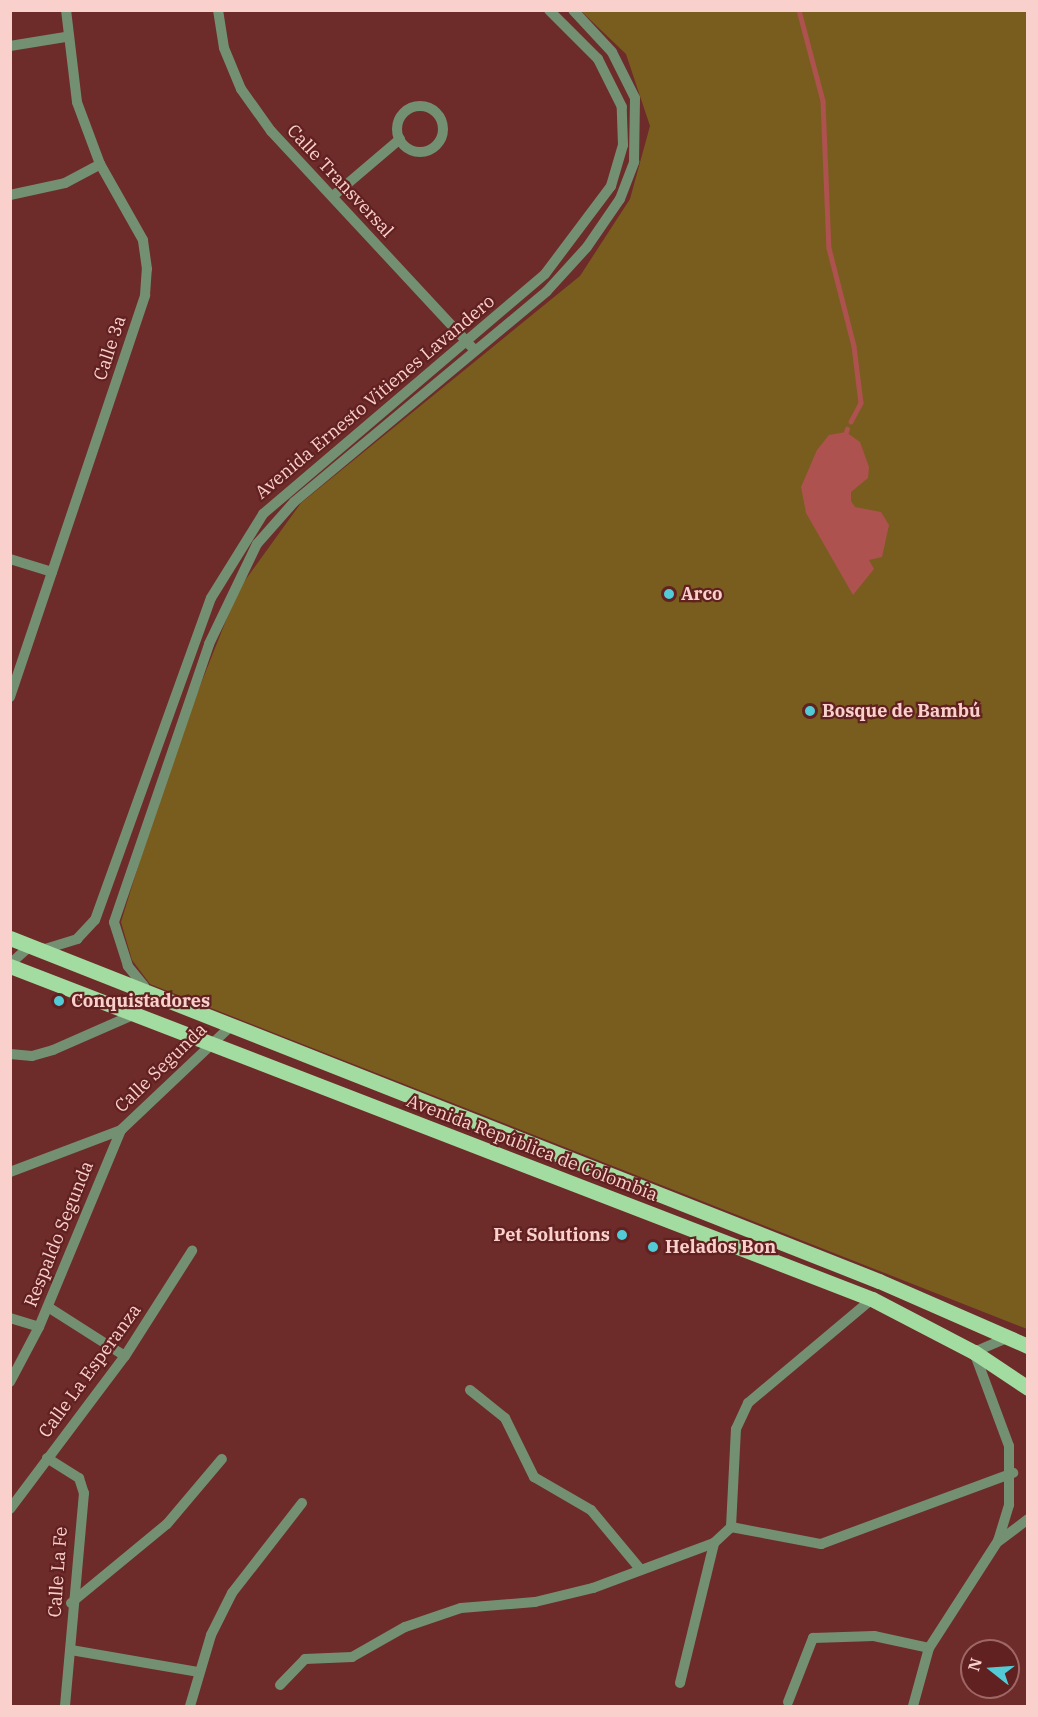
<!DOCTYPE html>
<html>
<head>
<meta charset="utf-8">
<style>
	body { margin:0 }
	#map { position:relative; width:1038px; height:1717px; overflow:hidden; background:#6d2c2a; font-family:"IBM Plex Serif",serif }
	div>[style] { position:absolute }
	.green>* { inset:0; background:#795d1e }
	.water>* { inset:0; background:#ad524f }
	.stream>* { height:4.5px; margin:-2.25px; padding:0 2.25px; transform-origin:2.25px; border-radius:2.25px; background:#ad524f }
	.minor>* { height:10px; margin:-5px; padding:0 5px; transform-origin:5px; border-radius:5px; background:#749073 }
	.minor>.ring { margin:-5px; padding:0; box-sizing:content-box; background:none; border:10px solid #749073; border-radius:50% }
	.major>* { height:15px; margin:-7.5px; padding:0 7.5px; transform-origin:7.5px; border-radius:7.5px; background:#a2dca0 }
	.dots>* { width:16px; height:16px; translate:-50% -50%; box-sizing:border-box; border:3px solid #612120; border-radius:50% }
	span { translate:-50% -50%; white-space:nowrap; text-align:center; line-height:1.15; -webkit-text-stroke:4.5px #612120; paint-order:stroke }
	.street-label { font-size:18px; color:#f9d0cc }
	.poi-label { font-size:18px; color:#f9d0cc; font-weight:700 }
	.left { translate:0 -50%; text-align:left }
	.right { translate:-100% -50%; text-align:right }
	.frame { position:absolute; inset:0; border:12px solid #f9d0cc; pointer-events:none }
	.north { position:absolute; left:960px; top:1639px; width:60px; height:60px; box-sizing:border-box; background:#612120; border:2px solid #9e6765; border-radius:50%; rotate:287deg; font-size:16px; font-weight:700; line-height:24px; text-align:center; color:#f9d0cc }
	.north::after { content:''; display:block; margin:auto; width:21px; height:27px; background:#52cbd7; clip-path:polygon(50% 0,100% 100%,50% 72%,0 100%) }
</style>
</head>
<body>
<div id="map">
	<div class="green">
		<i style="clip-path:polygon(581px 11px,1027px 11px,1027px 1329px,150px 984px,132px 960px,121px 922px,170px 762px,238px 590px,301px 503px,580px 276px,630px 199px,650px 126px,626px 54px)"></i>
	</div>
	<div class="water">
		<i style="clip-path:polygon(846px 432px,860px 442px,869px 467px,868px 478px,851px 492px,851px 501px,855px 507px,881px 512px,889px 525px,882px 557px,869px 560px,874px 569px,853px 595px,806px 513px,801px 487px,817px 450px,829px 435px)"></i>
	</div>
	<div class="stream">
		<i style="left:799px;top:10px;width:94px;rotate:75.2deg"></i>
		<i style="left:823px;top:101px;width:147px;rotate:87.7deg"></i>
		<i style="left:829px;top:248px;width:101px;rotate:75.7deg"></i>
		<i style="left:854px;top:346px;width:57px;rotate:83deg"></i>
		<i style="left:861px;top:403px;width:21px;rotate:118deg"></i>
		<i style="left:846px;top:432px;width:3px;rotate:-72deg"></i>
	</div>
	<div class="minor">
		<i style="left:218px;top:10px;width:38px;rotate:81deg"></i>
		<i style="left:224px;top:48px;width:44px;rotate:67.5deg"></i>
		<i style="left:241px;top:89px;width:52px;rotate:54.5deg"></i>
		<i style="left:271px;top:131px;width:295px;rotate:47.1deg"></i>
		<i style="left:10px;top:46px;width:56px;rotate:-9.3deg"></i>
		<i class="ring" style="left:397px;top:106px;width:36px;height:36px"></i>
		<i style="left:10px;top:195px;width:56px;rotate:-12.3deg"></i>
		<i style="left:65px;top:183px;width:40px;rotate:-28deg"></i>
		<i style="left:333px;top:196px;width:88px;rotate:-40.4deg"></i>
		<i style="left:10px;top:559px;width:44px;rotate:17.2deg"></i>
		<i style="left:10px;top:697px;width:424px;rotate:-71.4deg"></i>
		<i style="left:145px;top:295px;width:26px;rotate:-86deg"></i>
		<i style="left:147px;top:269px;width:29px;rotate:-98deg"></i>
		<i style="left:143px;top:240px;width:87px;rotate:-119.5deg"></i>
		<i style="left:100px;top:164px;width:66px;rotate:-110.4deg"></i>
		<i style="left:77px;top:102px;width:93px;rotate:-96.8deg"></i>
		<i style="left:10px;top:964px;width:27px;rotate:-42deg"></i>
		<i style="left:30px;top:946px;width:15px;rotate:11deg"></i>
		<i style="left:45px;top:949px;width:34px;rotate:-17deg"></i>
		<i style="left:77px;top:939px;width:26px;rotate:-47deg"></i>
		<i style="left:95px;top:920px;width:342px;rotate:-70.2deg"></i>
		<i style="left:211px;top:598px;width:99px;rotate:-58.2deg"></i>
		<i style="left:263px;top:514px;width:370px;rotate:-40.4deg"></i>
		<i style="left:545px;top:274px;width:110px;rotate:-53.1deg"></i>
		<i style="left:611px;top:186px;width:43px;rotate:-73.7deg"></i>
		<i style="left:623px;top:145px;width:38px;rotate:-92deg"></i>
		<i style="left:622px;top:107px;width:54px;rotate:-116.6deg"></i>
		<i style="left:598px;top:59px;width:69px;rotate:-135deg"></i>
		<i style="left:10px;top:1054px;width:22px;rotate:5deg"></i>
		<i style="left:32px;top:1056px;width:22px;rotate:-16deg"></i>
		<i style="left:53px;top:1050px;width:90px;rotate:-23.7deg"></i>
		<i style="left:135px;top:1014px;width:29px;rotate:-72deg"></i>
		<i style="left:144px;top:986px;width:26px;rotate:-129deg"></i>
		<i style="left:128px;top:966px;width:46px;rotate:-107.7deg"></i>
		<i style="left:114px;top:922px;width:294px;rotate:-71.1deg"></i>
		<i style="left:209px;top:644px;width:111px;rotate:-64.4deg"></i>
		<i style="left:257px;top:544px;width:56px;rotate:-48.6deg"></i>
		<i style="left:294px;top:502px;width:329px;rotate:-39.8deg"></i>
		<i style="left:547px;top:291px;width:59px;rotate:-47.7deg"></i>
		<i style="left:587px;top:247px;width:58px;rotate:-55.5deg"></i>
		<i style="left:620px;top:199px;width:40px;rotate:-69deg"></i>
		<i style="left:634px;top:162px;width:64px;rotate:-89.1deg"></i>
		<i style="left:635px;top:98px;width:51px;rotate:-116.6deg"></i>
		<i style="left:612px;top:52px;width:57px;rotate:-132.9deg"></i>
		<i style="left:10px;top:1172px;width:119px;rotate:-20.7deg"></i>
		<i style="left:121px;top:1130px;width:154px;rotate:-43.4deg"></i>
		<i style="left:48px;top:1307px;width:91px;rotate:32.5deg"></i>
		<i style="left:10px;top:1318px;width:30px;rotate:17deg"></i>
		<i style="left:10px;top:1382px;width:62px;rotate:-62.2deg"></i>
		<i style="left:39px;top:1327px;width:213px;rotate:-67.4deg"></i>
		<i style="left:470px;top:1390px;width:45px;rotate:38.7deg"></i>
		<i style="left:505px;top:1418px;width:66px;rotate:63.8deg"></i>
		<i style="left:534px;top:1477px;width:66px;rotate:30.1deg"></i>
		<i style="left:591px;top:1510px;width:78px;rotate:50.2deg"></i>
		<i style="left:47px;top:1458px;width:38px;rotate:32deg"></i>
		<i style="left:79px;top:1478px;width:16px;rotate:72deg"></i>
		<i style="left:84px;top:1493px;width:214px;rotate:95.1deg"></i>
		<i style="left:10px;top:1509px;width:191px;rotate:-53.1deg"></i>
		<i style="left:125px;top:1356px;width:125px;rotate:-57.5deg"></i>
		<i style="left:731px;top:1527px;width:92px;rotate:10.7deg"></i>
		<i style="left:821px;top:1544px;width:205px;rotate:-20.3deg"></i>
		<i style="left:731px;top:1527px;width:98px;rotate:-87.1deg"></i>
		<i style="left:736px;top:1429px;width:29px;rotate:-65deg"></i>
		<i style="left:748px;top:1403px;width:162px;rotate:-40deg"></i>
		<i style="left:999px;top:1541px;width:36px;rotate:-37deg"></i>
		<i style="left:71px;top:1603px;width:124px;rotate:-39.5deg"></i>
		<i style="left:167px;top:1524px;width:85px;rotate:-49.8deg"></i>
		<i style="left:71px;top:1650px;width:130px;rotate:9.8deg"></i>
		<i style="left:680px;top:1683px;width:144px;rotate:-76.3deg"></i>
		<i style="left:280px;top:1685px;width:36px;rotate:-46deg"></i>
		<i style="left:305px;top:1659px;width:47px;rotate:-2.4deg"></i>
		<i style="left:352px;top:1657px;width:61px;rotate:-29.5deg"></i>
		<i style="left:405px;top:1627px;width:59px;rotate:-18.7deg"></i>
		<i style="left:461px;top:1608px;width:74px;rotate:-4.6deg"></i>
		<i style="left:535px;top:1602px;width:60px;rotate:-13.6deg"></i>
		<i style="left:593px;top:1588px;width:129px;rotate:-20.4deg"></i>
		<i style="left:714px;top:1543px;width:23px;rotate:-43deg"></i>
		<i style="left:788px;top:1702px;width:69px;rotate:-68.7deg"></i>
		<i style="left:813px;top:1638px;width:61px;rotate:-1.9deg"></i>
		<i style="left:874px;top:1636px;width:56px;rotate:12.3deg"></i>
		<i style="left:190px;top:1706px;width:74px;rotate:-73.5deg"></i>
		<i style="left:211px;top:1635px;width:47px;rotate:-63.4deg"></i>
		<i style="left:232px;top:1593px;width:114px;rotate:-52.1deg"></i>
		<i style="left:913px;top:1706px;width:60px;rotate:-74.6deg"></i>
		<i style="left:929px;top:1648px;width:127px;rotate:-57.2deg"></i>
		<i style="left:998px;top:1541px;width:38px;rotate:-73deg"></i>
		<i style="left:1009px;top:1505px;width:59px;rotate:-90deg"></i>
		<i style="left:1009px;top:1446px;width:100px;rotate:-110.4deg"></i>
		<i style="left:974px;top:1352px;width:36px;rotate:-23deg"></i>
	</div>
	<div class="major">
		<i style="left:10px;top:938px;width:934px;rotate:21.54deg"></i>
		<i style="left:879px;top:1281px;width:163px;rotate:23.6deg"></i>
		<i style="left:10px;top:966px;width:924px;rotate:21.12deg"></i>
		<i style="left:872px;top:1299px;width:115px;rotate:27.5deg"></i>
		<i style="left:974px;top:1352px;width:65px;rotate:33.7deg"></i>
	</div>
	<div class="dots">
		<i style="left:669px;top:594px;background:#52cbd7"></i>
		<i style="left:810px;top:711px;background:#52cbd7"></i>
		<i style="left:59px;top:1001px;background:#52cbd7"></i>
		<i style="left:622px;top:1235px;background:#52cbd7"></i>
		<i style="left:653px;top:1247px;background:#52cbd7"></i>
	</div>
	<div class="street-label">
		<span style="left:340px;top:181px;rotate:47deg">Calle Transversal</span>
		<span style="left:110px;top:348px;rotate:-72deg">Calle 3a</span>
		<span style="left:375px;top:397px;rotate:-40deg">Avenida Ernesto Vitienes Lavandero</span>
		<span style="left:161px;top:1068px;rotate:-44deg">Calle Segunda</span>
		<span style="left:532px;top:1148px;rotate:21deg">Avenida República de Colombia</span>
		<span style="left:59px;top:1234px;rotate:-68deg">Respaldo Segunda</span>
		<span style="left:90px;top:1371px;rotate:-54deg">Calle La Esperanza</span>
		<span style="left:58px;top:1572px;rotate:-86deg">Calle La Fe</span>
	</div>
	<div class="poi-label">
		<span class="left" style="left:681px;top:594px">Arco</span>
		<span class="left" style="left:822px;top:711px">Bosque de Bambú</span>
		<span class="left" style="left:71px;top:1001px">Conquistadores</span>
		<span class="right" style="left:610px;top:1235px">Pet Solutions</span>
		<span class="left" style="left:665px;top:1247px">Helados Bon</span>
	</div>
	<div class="frame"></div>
	<div class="north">N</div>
</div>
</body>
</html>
